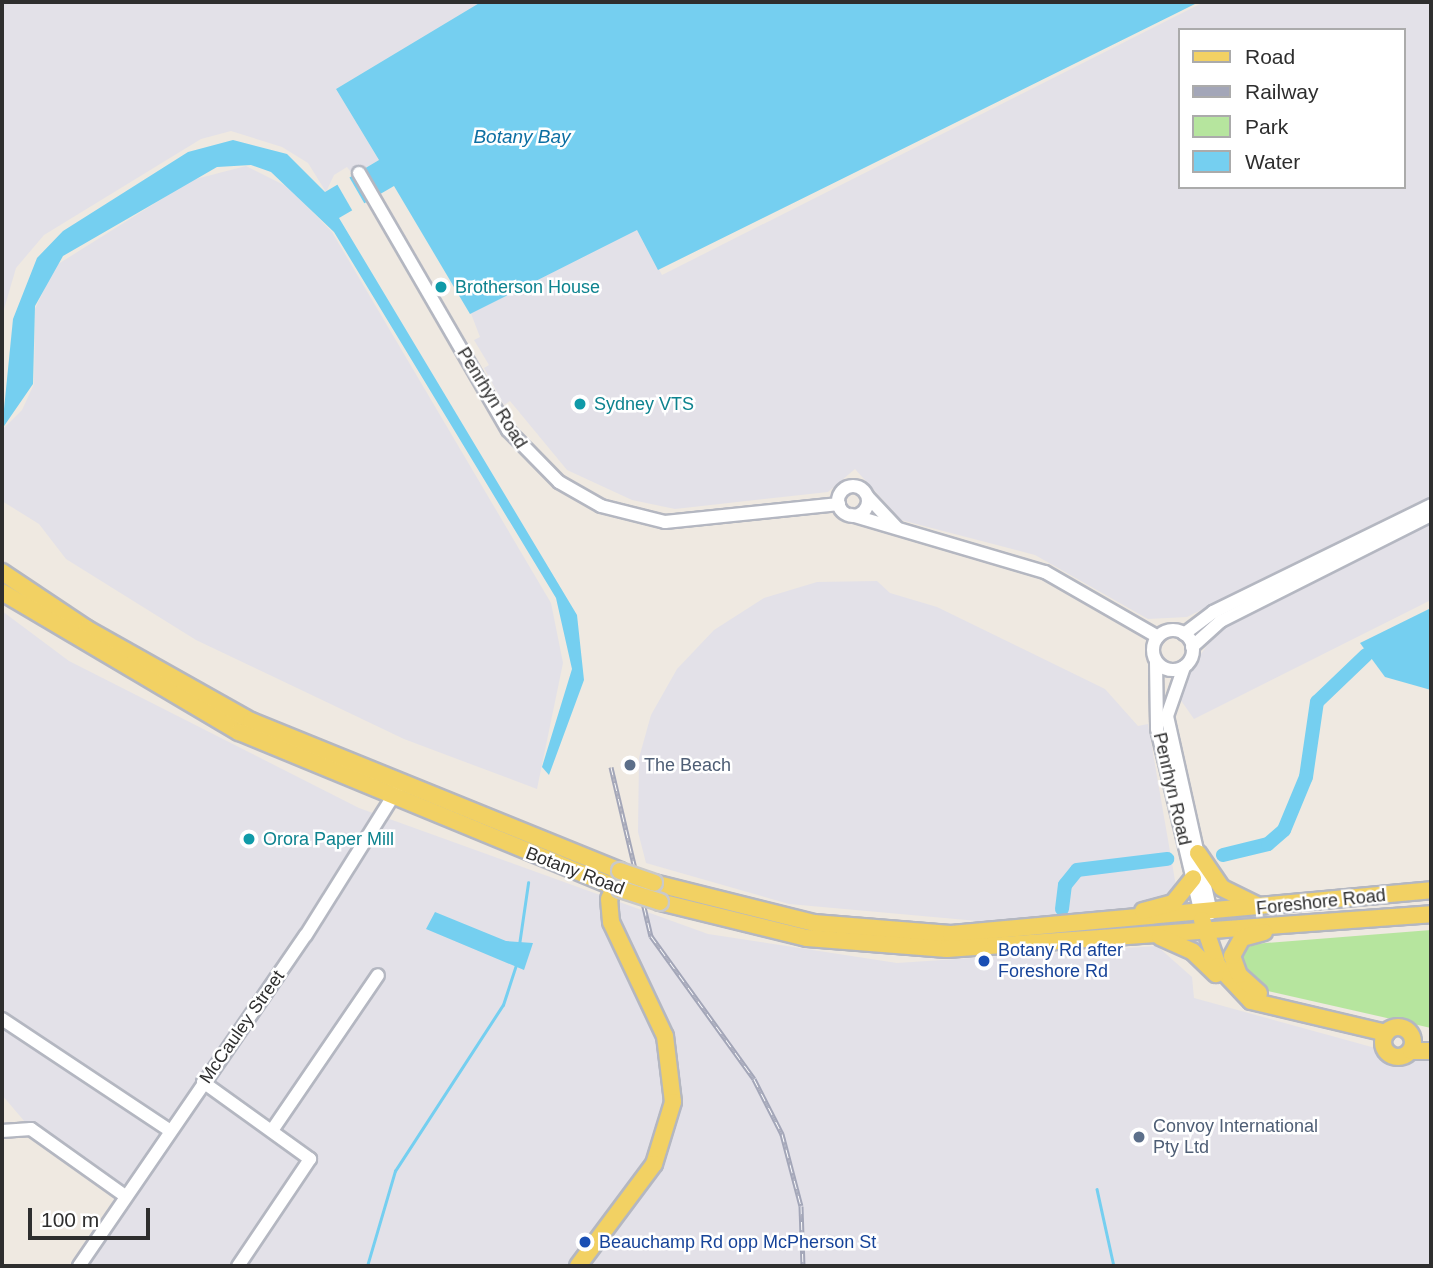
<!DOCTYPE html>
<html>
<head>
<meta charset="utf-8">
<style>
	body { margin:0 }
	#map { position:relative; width:1433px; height:1268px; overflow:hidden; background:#efe9e1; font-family:Helvetica,sans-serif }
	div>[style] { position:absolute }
	.industrial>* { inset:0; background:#e3e1e8 }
	.green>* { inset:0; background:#b6e59e }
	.water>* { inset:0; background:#75cff0 }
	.pier>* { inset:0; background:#efe9e1; transform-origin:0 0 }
	.stream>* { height:2.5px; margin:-1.25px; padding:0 1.25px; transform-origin:1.25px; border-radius:1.25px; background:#75cff0 }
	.river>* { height:14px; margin:-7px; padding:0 7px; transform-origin:7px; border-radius:7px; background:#75cff0 }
	.roads { filter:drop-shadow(2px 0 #b4b7c1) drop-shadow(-2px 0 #b4b7c1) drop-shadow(0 2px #b4b7c1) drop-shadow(0 -2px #b4b7c1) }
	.minor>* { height:12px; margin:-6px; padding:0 6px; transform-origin:6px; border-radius:6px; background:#fff }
	.minor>.ring { margin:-6px; padding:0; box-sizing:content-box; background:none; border:12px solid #fff; border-radius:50% }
	.major>* { height:16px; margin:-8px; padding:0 8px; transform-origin:8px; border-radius:8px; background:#f2d163 }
	.major>.ring { margin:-8px; padding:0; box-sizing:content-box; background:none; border:16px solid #f2d163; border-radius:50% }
	.rail>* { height:5px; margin-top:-2.5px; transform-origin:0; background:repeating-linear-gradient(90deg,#fff 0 8px,#a3a6b8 0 16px); box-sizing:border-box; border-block:2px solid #a3a6b8 }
	.bridges { filter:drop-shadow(2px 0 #c9c9c9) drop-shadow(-2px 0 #c9c9c9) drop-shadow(0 2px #c9c9c9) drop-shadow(0 -2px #c9c9c9) }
	.major-bridge>* { height:16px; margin:-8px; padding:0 8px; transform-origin:8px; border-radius:8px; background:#f2d163 }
	.dots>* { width:19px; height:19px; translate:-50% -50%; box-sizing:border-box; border:4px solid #fff; border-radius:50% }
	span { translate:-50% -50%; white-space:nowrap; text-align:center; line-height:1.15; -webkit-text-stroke:5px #fff; paint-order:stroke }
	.culture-label { font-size:18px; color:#0d838f }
	.left { translate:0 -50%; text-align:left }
	.street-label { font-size:18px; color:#2e2e2e }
	.service-label { font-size:18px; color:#4e5e75 }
	.transit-label { font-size:18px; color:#164399 }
	.water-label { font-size:19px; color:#0d6fa3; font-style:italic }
	.frame { position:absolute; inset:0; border:4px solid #2e2e2e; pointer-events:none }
	.legend { position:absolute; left:1178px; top:28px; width:228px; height:161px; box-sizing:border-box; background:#fff; border:2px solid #ababab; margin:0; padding:9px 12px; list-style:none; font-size:21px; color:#2e2e2e }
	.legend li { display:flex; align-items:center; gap:14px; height:35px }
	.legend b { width:35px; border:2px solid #ababab }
	.scale { position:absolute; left:28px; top:1208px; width:122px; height:32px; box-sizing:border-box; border:4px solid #2e2e2e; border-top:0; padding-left:9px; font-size:21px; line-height:24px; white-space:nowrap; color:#2e2e2e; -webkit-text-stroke:5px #fff; paint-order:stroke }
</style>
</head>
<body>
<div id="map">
	<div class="industrial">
		<i style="clip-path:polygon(2px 2px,481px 2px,336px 89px,379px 160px,353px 175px,347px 167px,334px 175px,326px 192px,308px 163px,282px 147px,231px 131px,201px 139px,44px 235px,16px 268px,2px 316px)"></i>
		<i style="clip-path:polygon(evenodd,1204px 2px,1431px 2px,1431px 503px,1422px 508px,1418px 502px,1187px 617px,1148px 619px,1035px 555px,901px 520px,855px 469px,828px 492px,675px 509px,632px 500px,567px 470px,510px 401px,504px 405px,484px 368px,489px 365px,474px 340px,480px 337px,470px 311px,637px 228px,662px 275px,1204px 2px,1179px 30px,1403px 30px,1403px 187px,1179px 187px,1179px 30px)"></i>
		<i style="clip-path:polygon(246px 166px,288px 187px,332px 232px,551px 603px,563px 663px,537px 789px,404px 739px,196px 640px,66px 559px,39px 524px,2px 501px,2px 430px,22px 410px,34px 384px,35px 309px,55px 266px,192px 180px)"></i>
		<i style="clip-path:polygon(1431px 519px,1431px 600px,1194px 719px,1175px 692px,1221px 625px)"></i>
		<i style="clip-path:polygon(877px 581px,890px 593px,937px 607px,1105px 689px,1138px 726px,1148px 724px,1177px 892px,1154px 905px,1000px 923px,789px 904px,646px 863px,638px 832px,639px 758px,651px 715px,677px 669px,714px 630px,764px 598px,817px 582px)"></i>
		<i style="clip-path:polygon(2px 611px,69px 661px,359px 808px,708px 934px,897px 963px,1157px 946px,1192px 977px,1194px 998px,1379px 1049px,1384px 1061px,1407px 1064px,1431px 1054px,1431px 1266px,79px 1266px,124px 1194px,31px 1129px,2px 1095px)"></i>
	</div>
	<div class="green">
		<i style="clip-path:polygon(1431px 930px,1431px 1028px,1259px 989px,1249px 983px,1236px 955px,1254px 944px)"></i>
	</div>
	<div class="water">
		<i style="clip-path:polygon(481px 2px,1199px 2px,658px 270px,637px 230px,470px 314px,394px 186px,339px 218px,577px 615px,584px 680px,549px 775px,542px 767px,572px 669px,556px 598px,334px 232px,271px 172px,251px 165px,217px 167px,63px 256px,35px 306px,33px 384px,2px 429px,13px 319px,37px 258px,63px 231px,188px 152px,233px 140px,287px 154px,325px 192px,379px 160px,336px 89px)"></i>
		<i style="clip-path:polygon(1431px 608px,1431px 690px,1385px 677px,1360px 643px)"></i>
		<i style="clip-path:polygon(435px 912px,506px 941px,533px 943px,524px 970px,426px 929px)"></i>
	</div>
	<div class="pier">
		<i style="left:348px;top:175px;width:36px;height:14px;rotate:60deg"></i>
	</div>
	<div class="stream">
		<i style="left:519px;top:945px;width:63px;rotate:-81.7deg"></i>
		<i style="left:1097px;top:1189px;width:79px;rotate:77.6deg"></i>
		<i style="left:367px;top:1266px;width:99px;rotate:-73.6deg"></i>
		<i style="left:395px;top:1171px;width:198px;rotate:-57deg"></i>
		<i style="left:503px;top:1005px;width:42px;rotate:-72deg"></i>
	</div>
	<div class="river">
		<i style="left:1223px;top:855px;width:46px;rotate:-13.7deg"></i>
		<i style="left:1268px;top:844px;width:21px;rotate:-41deg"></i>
		<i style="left:1284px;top:830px;width:57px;rotate:-67.5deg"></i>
		<i style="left:1306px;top:777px;width:76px;rotate:-81.7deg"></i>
		<i style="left:1317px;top:702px;width:68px;rotate:-43.8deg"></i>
		<i style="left:1062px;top:909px;width:24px;rotate:-83deg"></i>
		<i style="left:1065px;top:885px;width:19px;rotate:-51deg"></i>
		<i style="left:1077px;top:870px;width:91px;rotate:-7deg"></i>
	</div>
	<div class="roads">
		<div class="minor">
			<i style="left:359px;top:173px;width:297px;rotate:59.9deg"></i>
			<i style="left:508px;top:430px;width:73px;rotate:45.6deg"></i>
			<i style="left:559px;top:482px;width:48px;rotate:29.7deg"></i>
			<i style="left:601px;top:506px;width:66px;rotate:14deg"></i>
			<i style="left:665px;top:522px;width:175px;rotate:-5.9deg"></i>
			<i class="ring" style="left:838px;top:486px;width:18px;height:18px"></i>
			<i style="left:868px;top:497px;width:42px;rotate:46.9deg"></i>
			<i style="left:851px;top:515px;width:202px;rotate:16.4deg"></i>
			<i style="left:1045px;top:572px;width:130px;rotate:29.9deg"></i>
			<i class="ring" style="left:1153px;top:630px;width:28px;height:28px"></i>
			<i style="left:1184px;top:634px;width:36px;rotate:-37deg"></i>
			<i style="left:1213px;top:612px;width:243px;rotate:-26.1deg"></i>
			<i style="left:1192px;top:647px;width:39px;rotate:-42deg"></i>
			<i style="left:1221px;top:621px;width:235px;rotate:-26.8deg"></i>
			<i style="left:1156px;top:662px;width:67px;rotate:89.1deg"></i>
			<i style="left:1157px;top:729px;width:190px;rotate:76.6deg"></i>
			<i style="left:1184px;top:667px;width:52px;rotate:109.1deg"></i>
			<i style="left:1167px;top:716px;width:202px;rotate:77.4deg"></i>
			<i style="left:2px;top:1019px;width:201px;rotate:33.6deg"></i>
			<i style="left:203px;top:1082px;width:132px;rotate:35.7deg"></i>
			<i style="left:310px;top:1159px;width:129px;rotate:123.9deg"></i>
			<i style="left:273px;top:1129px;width:186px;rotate:-55.7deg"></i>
			<i style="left:2px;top:1131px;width:29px;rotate:-4deg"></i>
			<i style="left:31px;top:1129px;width:114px;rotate:35.4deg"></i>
			<i style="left:79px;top:1266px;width:401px;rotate:-55.6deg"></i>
			<i style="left:306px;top:935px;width:171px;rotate:-57.9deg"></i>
		</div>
		<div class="major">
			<i style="left:2px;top:572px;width:102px;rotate:33.8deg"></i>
			<i style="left:87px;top:629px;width:188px;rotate:29.3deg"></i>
			<i style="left:251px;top:721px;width:398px;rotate:22.1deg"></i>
			<i style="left:620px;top:871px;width:30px;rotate:111deg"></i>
			<i style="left:609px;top:899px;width:23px;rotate:85deg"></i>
			<i style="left:611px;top:922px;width:126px;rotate:64.7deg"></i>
			<i style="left:665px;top:1036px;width:66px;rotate:83.1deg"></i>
			<i style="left:673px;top:1102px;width:65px;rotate:107deg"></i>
			<i style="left:654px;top:1164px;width:127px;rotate:126.7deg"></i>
			<i style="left:2px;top:592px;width:275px;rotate:30.6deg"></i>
			<i style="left:239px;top:732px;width:412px;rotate:22.4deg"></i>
			<i style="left:1198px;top:853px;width:42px;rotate:55.6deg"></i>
			<i style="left:1222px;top:888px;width:39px;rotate:26deg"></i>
			<i style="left:654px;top:883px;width:165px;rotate:14deg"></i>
			<i style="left:814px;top:923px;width:137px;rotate:4.6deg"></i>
			<i style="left:951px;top:934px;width:482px;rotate:-5.2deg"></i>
			<i style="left:660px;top:902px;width:151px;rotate:13.8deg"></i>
			<i style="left:807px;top:938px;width:140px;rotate:4.5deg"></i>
			<i style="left:947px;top:949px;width:485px;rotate:-4.1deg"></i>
			<i style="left:1143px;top:911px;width:31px;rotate:-15deg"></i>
			<i style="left:1173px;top:903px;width:32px;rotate:-51deg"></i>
			<i style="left:1202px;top:920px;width:49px;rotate:70.8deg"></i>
			<i style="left:1218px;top:966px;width:48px;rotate:46.7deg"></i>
			<i style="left:1251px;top:1001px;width:139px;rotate:13.3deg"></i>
			<i style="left:1160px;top:937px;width:36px;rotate:24deg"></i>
			<i style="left:1193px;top:952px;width:32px;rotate:44deg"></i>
			<i style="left:1259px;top:993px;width:27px;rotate:-138deg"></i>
			<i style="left:1239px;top:975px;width:20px;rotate:-110deg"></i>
			<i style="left:1232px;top:956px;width:21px;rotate:-61deg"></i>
			<i style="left:1242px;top:938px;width:23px;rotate:-15deg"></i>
			<i class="ring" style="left:1383px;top:1027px;width:14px;height:14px"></i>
			<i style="left:1411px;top:1051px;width:20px"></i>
		</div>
	</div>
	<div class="rail">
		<i style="left:611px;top:767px;width:174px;rotate:76.7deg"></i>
		<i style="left:651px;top:936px;width:176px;rotate:54.2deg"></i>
		<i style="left:754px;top:1079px;width:62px;rotate:63deg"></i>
		<i style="left:782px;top:1134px;width:74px;rotate:75.2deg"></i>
		<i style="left:801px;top:1206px;width:60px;rotate:88.1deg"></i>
	</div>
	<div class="bridges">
		<div class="major-bridge">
			<i style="left:620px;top:871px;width:36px;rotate:19deg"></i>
			<i style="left:620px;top:889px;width:42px;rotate:18deg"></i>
		</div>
	</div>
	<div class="dots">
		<i style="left:441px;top:287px;background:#0f9aa8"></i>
		<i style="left:580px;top:404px;background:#0f9aa8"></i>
		<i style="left:630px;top:765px;background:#5c6f8a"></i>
		<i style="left:249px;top:839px;background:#0f9aa8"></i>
		<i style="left:984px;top:961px;background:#1a4fb4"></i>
		<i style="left:1139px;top:1137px;background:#5c6f8a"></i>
		<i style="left:585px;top:1242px;background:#1a4fb4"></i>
	</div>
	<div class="culture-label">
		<span class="left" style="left:455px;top:287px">Brotherson House</span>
		<span class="left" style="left:594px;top:404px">Sydney VTS</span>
		<span class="left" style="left:263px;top:839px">Orora Paper Mill</span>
	</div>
	<div class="street-label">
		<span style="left:492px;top:398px;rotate:58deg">Penrhyn Road</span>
		<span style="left:1172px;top:789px;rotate:77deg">Penrhyn Road</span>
		<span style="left:575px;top:871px;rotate:21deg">Botany Road</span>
		<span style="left:1321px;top:902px;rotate:-6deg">Foreshore Road</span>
		<span style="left:242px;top:1027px;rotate:-55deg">McCauley Street</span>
	</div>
	<div class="service-label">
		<span class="left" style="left:644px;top:765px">The Beach</span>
		<span class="left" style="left:1153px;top:1137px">Convoy International<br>Pty Ltd</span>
	</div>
	<div class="transit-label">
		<span class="left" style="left:998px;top:961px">Botany Rd after<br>Foreshore Rd</span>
		<span class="left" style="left:599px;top:1242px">Beauchamp Rd opp McPherson St</span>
	</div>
	<div class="water-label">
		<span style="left:522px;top:137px">Botany Bay</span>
	</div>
	<div class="frame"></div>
	<ul class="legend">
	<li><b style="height:9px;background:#f2d163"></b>Road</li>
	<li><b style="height:9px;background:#a3a6b8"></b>Railway</li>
	<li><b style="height:19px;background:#b6e59e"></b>Park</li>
	<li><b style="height:19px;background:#75cff0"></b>Water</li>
	</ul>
	<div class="scale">100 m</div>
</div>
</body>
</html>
